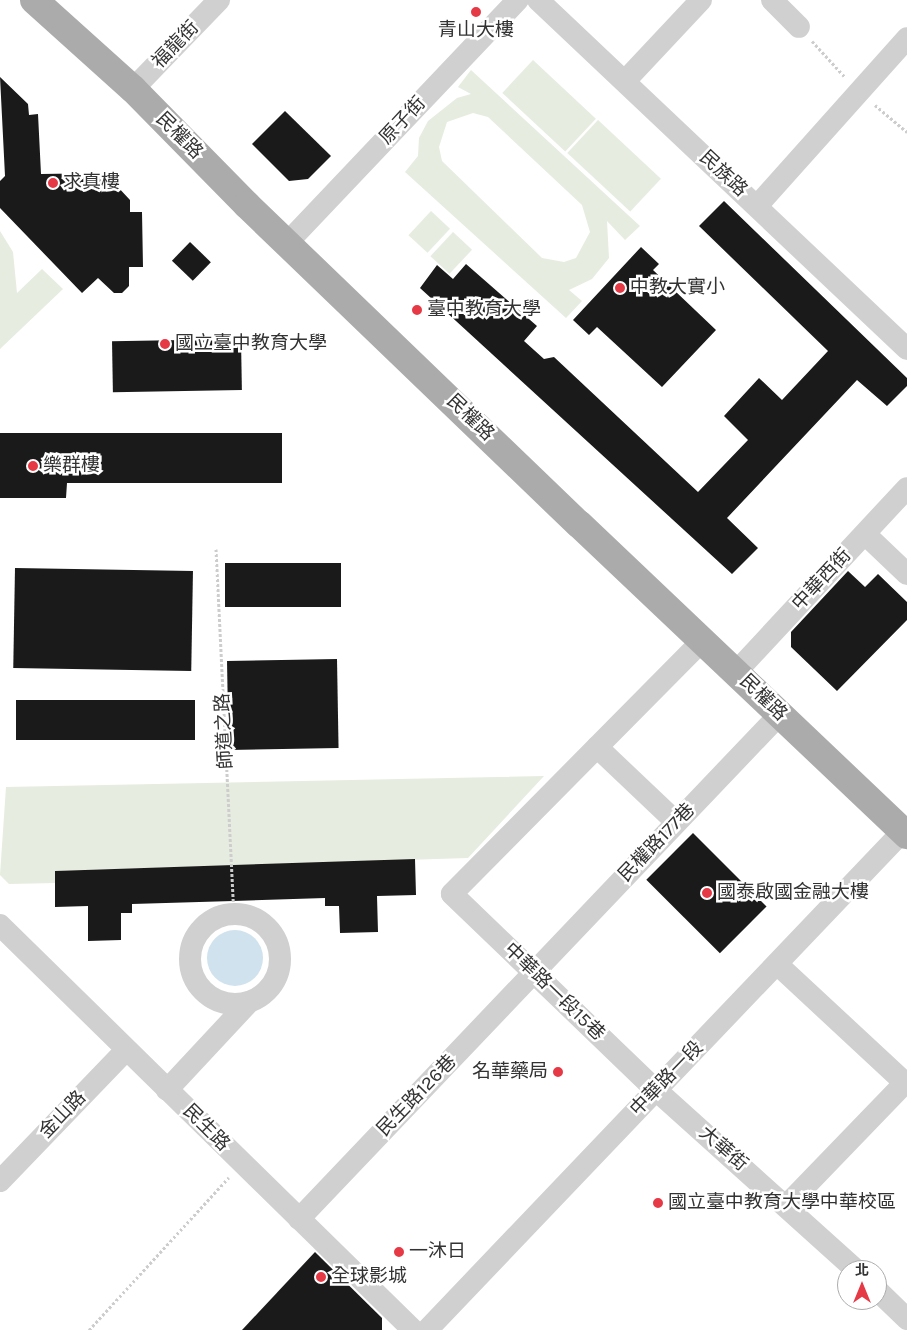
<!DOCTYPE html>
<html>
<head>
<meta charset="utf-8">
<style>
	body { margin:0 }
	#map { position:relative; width:907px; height:1330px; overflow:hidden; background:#fff; font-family:Karla,"Noto Sans TC",sans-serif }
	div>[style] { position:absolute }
	.green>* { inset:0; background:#e6ecdf; transform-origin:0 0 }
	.water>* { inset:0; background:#cfe2ee }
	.round { border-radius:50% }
	.building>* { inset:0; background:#1a1a1a; transform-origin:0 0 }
	.path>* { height:3px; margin-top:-1.5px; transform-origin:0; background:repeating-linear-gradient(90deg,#cdcdcd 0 2.5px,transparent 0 5px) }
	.minor>* { height:22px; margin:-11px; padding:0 11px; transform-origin:11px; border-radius:11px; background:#d0d0d0 }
	.minor>.ring { margin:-11px; padding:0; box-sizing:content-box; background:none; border:22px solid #d0d0d0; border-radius:50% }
	.major>* { height:28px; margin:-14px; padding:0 14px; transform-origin:14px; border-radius:14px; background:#ababab }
	.dots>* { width:14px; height:14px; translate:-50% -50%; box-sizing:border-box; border:2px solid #fff; border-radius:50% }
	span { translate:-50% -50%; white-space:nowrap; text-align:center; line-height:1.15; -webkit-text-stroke:5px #fff; paint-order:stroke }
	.poi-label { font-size:19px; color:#333 }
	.left { translate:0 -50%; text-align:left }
	.right { translate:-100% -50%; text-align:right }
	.street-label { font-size:19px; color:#333 }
	.north { position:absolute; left:837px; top:1260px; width:50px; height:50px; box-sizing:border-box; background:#fff; border:1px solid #adadad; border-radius:50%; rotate:0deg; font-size:14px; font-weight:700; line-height:20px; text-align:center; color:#333 }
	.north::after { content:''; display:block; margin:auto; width:18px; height:22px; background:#e63946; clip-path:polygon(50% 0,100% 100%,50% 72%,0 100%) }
</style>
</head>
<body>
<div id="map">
	<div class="green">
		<i style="left:533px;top:60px;width:86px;height:45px;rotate:43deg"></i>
		<i style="clip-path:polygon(evenodd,471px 70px,640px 226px,625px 240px,607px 221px,609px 258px,592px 279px,569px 290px,582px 301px,566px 318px,405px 172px,418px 156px,419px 138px,428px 121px,457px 98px,471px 94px,458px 87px,471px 70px,473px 113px,488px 117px,582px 205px,590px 232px,576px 258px,564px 262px,542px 258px,442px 161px,439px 147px,447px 122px,473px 113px)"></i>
		<i style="left:598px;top:120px;width:86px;height:45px;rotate:43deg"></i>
		<i style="left:431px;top:211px;width:26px;height:33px;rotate:43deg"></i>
		<i style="clip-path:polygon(0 231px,13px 252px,17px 293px,42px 269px,63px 289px,0 349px)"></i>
		<i style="left:453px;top:232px;width:26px;height:33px;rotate:43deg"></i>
		<i style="clip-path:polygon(544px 776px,468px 858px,55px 871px,55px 883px,9px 884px,0 875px,6px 787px)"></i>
	</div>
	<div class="water">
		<i class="round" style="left:207px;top:930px;width:56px;height:56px"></i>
	</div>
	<div class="building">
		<i style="clip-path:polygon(0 77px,28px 104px,29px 115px,38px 114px,41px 174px,105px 173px,105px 185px,116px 185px,130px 200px,130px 212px,142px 212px,143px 267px,129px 267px,129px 286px,122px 293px,114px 293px,98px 278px,82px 293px,0 208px,0 181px,5px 176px)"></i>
		<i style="clip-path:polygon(285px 111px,331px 156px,308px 179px,289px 181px,252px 144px)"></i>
		<i style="clip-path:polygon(724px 201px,907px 378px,907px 386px,887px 406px,857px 380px,727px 518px,758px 548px,732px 574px,420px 288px,437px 265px,453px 279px,466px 264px,537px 326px,524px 341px,544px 359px,554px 357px,698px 492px,748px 440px,724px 416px,759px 378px,782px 400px,828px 351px,699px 226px)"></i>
		<i style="left:190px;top:242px;width:29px;height:26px;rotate:44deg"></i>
		<i style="clip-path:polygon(641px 247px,659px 264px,653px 270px,716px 330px,662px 387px,597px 327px,589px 335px,573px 320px)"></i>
		<i style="left:241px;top:339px;width:51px;height:129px;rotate:89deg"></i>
		<i style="clip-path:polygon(0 433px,282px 433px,282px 483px,67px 483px,66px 498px,0 498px)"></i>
		<i style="left:341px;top:563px;width:44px;height:116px;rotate:90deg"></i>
		<i style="left:15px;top:568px;width:178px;height:100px;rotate:1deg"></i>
		<i style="clip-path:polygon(848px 571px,865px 587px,878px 574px,907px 602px,907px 620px,837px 691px,791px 647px,791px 632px)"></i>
		<i style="left:337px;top:659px;width:89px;height:110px;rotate:89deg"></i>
		<i style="left:16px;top:700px;width:179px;height:40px"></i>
		<i style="left:693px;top:833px;width:104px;height:66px;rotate:45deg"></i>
		<i style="clip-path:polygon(415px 859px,416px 895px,377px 896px,378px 932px,340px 933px,339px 906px,325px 906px,325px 898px,233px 901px,132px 904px,132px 913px,121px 913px,121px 940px,88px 941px,88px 906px,55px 907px,55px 871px)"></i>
		<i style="clip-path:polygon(315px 1252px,382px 1318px,382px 1330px,242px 1330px)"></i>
	</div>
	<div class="path">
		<i style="left:812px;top:41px;width:49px;rotate:47.5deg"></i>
		<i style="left:875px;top:105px;width:42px;rotate:40.2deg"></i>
		<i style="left:216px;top:549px;width:365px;rotate:87.2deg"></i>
		<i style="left:89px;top:1330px;width:207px;rotate:-47.5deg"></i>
	</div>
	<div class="minor">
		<i style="left:538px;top:0;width:508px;rotate:43.4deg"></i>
		<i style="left:772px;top:0;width:38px;rotate:45deg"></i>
		<i style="left:625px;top:81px;width:111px;rotate:-46.8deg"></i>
		<i style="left:133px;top:89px;width:124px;rotate:-46deg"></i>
		<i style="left:757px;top:206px;width:225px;rotate:-48.2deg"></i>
		<i style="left:288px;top:242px;width:334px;rotate:-46.5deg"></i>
		<i style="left:865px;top:534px;width:58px;rotate:43.6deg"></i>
		<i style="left:703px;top:640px;width:357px;rotate:134.7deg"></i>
		<i style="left:452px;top:894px;width:283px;rotate:43.9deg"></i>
		<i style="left:656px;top:1090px;width:269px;rotate:42deg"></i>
		<i style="left:736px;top:672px;width:251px;rotate:-47.1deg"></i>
		<i style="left:597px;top:747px;width:109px;rotate:43.5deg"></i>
		<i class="ring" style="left:190px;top:914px;width:68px;height:68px"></i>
		<i style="left:0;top:925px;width:578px;rotate:44.44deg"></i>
		<i style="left:777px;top:964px;width:178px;rotate:42.9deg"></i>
		<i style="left:167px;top:1090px;width:120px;rotate:-47deg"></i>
		<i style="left:0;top:1181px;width:182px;rotate:-46.1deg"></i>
		<i style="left:787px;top:1205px;width:170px;rotate:-46deg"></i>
		<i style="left:299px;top:1219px;width:697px;rotate:-46.39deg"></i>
		<i style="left:877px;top:1290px;width:42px;rotate:44deg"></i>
		<i style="left:427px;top:1330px;width:695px;rotate:-46.34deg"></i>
	</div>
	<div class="major">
		<i style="left:34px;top:0;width:133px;rotate:42deg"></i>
		<i style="left:133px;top:89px;width:163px;rotate:45.5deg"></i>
		<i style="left:247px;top:205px;width:460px;rotate:43.9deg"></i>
		<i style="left:579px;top:524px;width:452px;rotate:43.5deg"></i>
	</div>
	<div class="dots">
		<i style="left:476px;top:12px;background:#e63946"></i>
		<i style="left:53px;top:183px;background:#e63946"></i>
		<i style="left:620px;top:288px;background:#e63946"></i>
		<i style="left:417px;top:310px;background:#e63946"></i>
		<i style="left:165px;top:344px;background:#e63946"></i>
		<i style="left:33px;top:466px;background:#e63946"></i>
		<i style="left:707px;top:893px;background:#e63946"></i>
		<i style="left:558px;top:1072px;background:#e63946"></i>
		<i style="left:658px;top:1203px;background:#e63946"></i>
		<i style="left:399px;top:1252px;background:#e63946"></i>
		<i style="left:321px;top:1277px;background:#e63946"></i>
	</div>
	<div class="poi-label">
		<span style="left:476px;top:31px">青山大樓</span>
		<span class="left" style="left:63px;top:183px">求真樓</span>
		<span class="left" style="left:630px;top:288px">中教大實小</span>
		<span class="left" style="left:427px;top:310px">臺中教育大學</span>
		<span class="left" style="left:175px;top:344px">國立臺中教育大學</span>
		<span class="left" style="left:43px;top:466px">樂群樓</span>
		<span class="left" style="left:717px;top:893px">國泰啟國金融大樓</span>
		<span class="right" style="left:548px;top:1072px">名華藥局</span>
		<span class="left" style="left:668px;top:1203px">國立臺中教育大學中華校區</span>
		<span class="left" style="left:409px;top:1252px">一沐日</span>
		<span class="left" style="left:331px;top:1277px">全球影城</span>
	</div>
	<div class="street-label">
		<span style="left:176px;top:45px;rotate:-46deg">福龍街</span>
		<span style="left:403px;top:121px;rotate:-47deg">原子街</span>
		<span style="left:179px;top:136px;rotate:45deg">民權路</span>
		<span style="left:723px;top:174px;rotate:43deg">民族路</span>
		<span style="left:470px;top:418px;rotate:44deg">民權路</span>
		<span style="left:822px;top:580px;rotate:-47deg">中華西街</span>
		<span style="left:763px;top:698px;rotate:44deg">民權路</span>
		<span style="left:225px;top:731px;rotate:-93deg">師道之路</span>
		<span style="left:657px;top:843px;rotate:-46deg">民權路177巷</span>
		<span style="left:554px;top:992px;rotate:44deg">中華路一段15巷</span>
		<span style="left:667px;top:1079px;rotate:-46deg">中華路一段</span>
		<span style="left:417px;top:1096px;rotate:-46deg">民生路126巷</span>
		<span style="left:63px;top:1115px;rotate:-46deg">金山路</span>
		<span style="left:206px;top:1128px;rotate:45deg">民生路</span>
		<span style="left:723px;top:1149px;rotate:41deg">大華街</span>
	</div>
	<div class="north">北</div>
</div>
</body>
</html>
